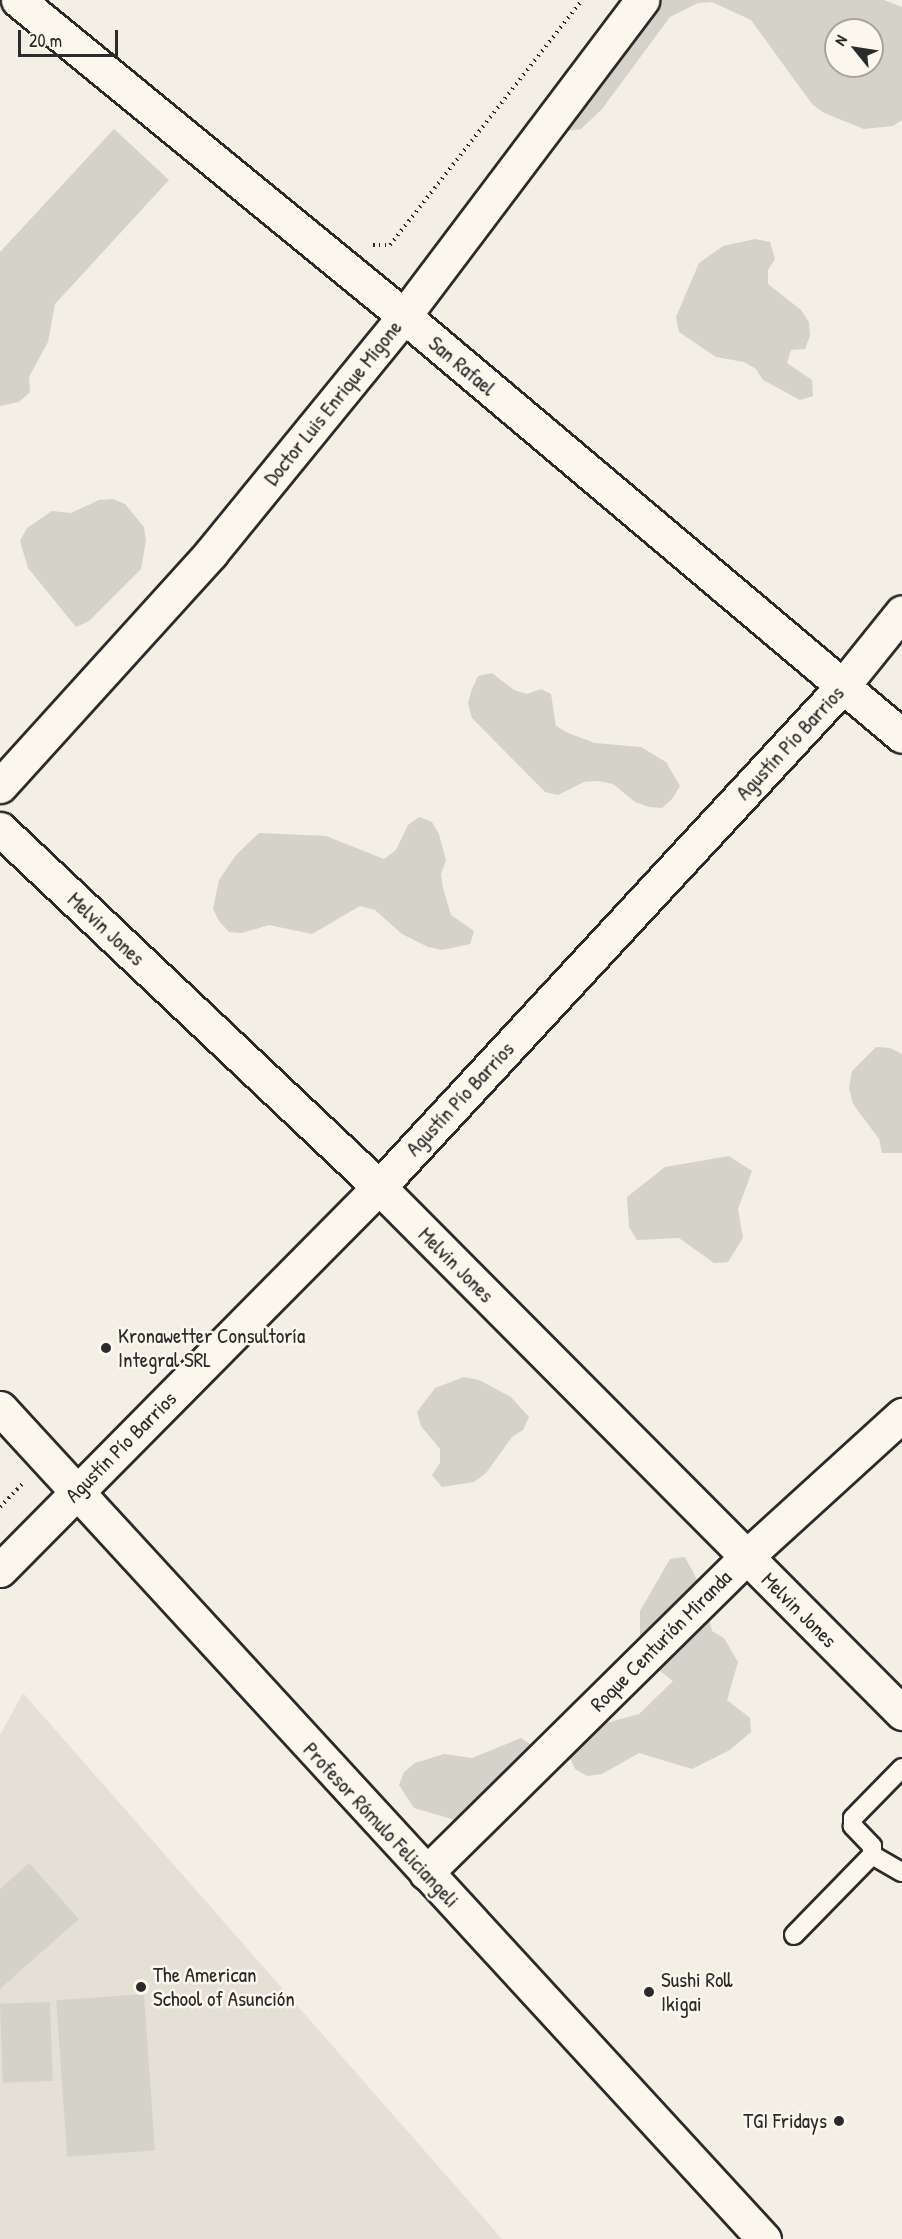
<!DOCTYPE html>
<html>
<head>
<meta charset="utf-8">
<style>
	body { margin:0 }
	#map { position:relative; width:902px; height:2239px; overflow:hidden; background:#f3efe4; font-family:"Patrick Hand",sans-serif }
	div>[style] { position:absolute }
	.built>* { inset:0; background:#e4e0d6 }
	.green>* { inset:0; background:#d5d2c9; transform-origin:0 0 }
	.path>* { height:4px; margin-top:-2px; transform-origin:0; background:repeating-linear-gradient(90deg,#2b2b2b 0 1.5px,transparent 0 6px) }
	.roads { filter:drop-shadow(2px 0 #2b2b2b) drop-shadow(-2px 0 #2b2b2b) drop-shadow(0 2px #2b2b2b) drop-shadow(0 -2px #2b2b2b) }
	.service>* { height:18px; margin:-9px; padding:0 9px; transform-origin:9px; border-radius:9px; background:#fbf7ec }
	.minor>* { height:33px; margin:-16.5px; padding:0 16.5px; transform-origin:16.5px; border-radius:16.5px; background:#fbf7ec }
	.dots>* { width:16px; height:16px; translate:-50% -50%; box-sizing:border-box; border:3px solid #fbf7ec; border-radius:50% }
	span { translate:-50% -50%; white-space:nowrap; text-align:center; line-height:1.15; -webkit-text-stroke:5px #fbf7ec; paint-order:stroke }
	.street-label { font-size:21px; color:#2b2b2b }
	.poi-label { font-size:21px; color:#2b2b2b }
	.left { translate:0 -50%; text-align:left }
	.right { translate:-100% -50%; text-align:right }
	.north { position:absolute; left:824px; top:18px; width:60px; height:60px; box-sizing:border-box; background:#fbf7ec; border:2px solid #a8a59f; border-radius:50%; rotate:300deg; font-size:16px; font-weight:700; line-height:24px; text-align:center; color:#2b2b2b }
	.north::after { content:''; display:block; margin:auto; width:21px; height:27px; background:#2b2b2b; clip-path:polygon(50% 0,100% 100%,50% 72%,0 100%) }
	.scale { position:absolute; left:18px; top:30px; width:100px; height:27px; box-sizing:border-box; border:3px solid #2b2b2b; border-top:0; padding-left:8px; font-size:18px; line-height:21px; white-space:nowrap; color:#2b2b2b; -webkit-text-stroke:4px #fbf7ec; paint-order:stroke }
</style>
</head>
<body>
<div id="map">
	<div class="built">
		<i style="clip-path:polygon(23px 1693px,502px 2239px,0 2239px,0 1735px)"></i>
	</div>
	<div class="green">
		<i style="clip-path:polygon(evenodd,647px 0,884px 0,902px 7px,902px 120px,893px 126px,864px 129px,824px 113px,812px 104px,751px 20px,712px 2px,698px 3px,670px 17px,602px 109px,581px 129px,567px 131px,570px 117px,647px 0,836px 30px,872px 30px,872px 66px,836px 66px,836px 30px)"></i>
		<i style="clip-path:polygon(114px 129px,169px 180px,55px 304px,48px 342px,29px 377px,30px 392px,19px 402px,0 406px,0 252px)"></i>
		<i style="clip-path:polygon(755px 239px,770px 242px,775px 259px,768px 270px,768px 284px,801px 310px,809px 322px,810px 336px,805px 349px,791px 350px,787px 363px,812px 380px,813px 396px,800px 400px,763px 380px,756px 369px,744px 362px,716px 357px,679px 332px,676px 317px,699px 263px,723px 246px)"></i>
		<i style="clip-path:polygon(113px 499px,125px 504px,144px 527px,146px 541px,141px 569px,89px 621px,76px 627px,28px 568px,20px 541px,27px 528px,52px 511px,71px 513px,99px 500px)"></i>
		<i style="clip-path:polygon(492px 673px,514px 690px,527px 694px,541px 689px,551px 694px,556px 726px,568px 733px,595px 743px,641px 747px,666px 762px,680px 786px,673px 798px,662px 808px,649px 807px,635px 802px,613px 784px,598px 781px,584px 782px,558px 795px,545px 792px,472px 718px,468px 703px,472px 689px,478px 676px)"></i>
		<i style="clip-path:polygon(419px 817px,432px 822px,439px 834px,446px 861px,441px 874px,443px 888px,451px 915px,474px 931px,470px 944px,442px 950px,428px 947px,402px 934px,375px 910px,360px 906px,312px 934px,269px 925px,242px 933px,229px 932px,219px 921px,213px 909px,219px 880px,236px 855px,259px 833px,326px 836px,384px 859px,396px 850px,408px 825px)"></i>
		<i style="clip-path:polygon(876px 1047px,890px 1048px,902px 1054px,902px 1153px,882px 1153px,879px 1139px,853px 1104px,849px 1088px,852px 1071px)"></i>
		<i style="clip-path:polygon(729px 1156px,752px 1171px,738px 1209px,743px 1238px,728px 1262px,714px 1263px,679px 1238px,637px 1240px,629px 1227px,627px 1197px,665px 1167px)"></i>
		<i style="clip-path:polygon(464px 1377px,479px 1380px,511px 1397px,529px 1417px,523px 1430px,512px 1437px,486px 1473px,474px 1482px,442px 1487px,432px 1475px,440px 1463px,440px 1449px,421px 1426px,417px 1412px,435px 1388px)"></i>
		<i style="clip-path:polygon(685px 1557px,703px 1591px,712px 1631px,724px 1638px,738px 1662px,727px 1700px,750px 1718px,751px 1732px,730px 1750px,692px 1769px,639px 1753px,602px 1774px,587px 1776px,575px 1769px,569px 1756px,572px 1742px,595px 1726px,639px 1714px,673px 1681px,640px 1656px,640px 1611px,670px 1559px)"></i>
		<i style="clip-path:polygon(521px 1738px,533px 1746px,465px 1823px,414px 1808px,399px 1785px,404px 1772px,415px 1763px,444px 1754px,472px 1758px)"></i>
		<i style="clip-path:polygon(29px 1863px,79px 1919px,0 1989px,0 1889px)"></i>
		<i style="left:144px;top:1994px;width:157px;height:88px;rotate:86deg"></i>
		<i style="left:50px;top:2002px;width:79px;height:50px;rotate:88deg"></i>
	</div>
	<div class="path">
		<i style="left:373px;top:245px;width:17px"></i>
		<i style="left:390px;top:245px;width:311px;rotate:-51.9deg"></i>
		<i style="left:0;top:1507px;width:35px;rotate:-46deg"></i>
	</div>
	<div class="roads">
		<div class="service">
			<i style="left:872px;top:1855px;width:34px;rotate:30deg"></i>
			<i style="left:794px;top:1935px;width:112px;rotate:-45.7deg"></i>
			<i style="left:872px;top:1855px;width:9px;rotate:-90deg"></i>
			<i style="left:872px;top:1846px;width:28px;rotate:-134deg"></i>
			<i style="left:853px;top:1826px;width:8px;rotate:-90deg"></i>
			<i style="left:853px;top:1818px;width:70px;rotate:-45.6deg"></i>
		</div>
		<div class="minor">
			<i style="left:18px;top:0;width:499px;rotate:39.3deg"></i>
			<i style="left:404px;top:316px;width:651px;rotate:40.14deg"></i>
			<i style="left:0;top:786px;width:314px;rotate:-47.8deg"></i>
			<i style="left:211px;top:553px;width:306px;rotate:-50.8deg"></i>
			<i style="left:404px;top:316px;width:396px;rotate:-53deg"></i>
			<i style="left:0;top:829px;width:521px;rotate:43.37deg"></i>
			<i style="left:379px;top:1187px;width:742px;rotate:45.16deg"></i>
			<i style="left:0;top:1408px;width:1129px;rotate:47.41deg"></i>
			<i style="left:0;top:1570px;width:539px;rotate:-45.3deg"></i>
			<i style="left:379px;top:1187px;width:680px;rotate:-47.2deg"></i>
			<i style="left:841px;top:688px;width:97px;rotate:-51.2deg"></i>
			<i style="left:426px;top:1873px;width:451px;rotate:-44.6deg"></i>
			<i style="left:747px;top:1556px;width:210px;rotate:-42.3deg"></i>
		</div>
	</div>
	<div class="dots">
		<i style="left:106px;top:1348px;background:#2b2b2b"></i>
		<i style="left:141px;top:1987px;background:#2b2b2b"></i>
		<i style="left:649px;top:1992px;background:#2b2b2b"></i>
		<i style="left:839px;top:2121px;background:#2b2b2b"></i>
	</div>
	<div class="street-label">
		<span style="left:462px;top:366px;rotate:40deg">San Rafael</span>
		<span style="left:333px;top:403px;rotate:-51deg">Doctor Luis Enrique Migone</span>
		<span style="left:790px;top:743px;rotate:-47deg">Agustín Pío Barrios</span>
		<span style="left:106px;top:929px;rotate:43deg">Melvin Jones</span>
		<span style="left:460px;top:1099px;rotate:-47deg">Agustín Pío Barrios</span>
		<span style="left:456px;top:1265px;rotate:45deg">Melvin Jones</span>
		<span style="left:121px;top:1447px;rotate:-45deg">Agustín Pío Barrios</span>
		<span style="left:799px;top:1610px;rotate:45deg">Melvin Jones</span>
		<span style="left:661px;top:1641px;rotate:-45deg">Roque Centurión Miranda</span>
		<span style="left:381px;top:1825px;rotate:47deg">Profesor Rómulo Feliciangeli</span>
	</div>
	<div class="poi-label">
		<span class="left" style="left:118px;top:1348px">Kronawetter Consultoría<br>Integral SRL</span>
		<span class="left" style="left:153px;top:1987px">The American<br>School of Asunción</span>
		<span class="left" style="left:661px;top:1992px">Sushi Roll<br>Ikigai</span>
		<span class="right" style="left:827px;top:2121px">TGI Fridays</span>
	</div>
	<div class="north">N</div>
	<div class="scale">20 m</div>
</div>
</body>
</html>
